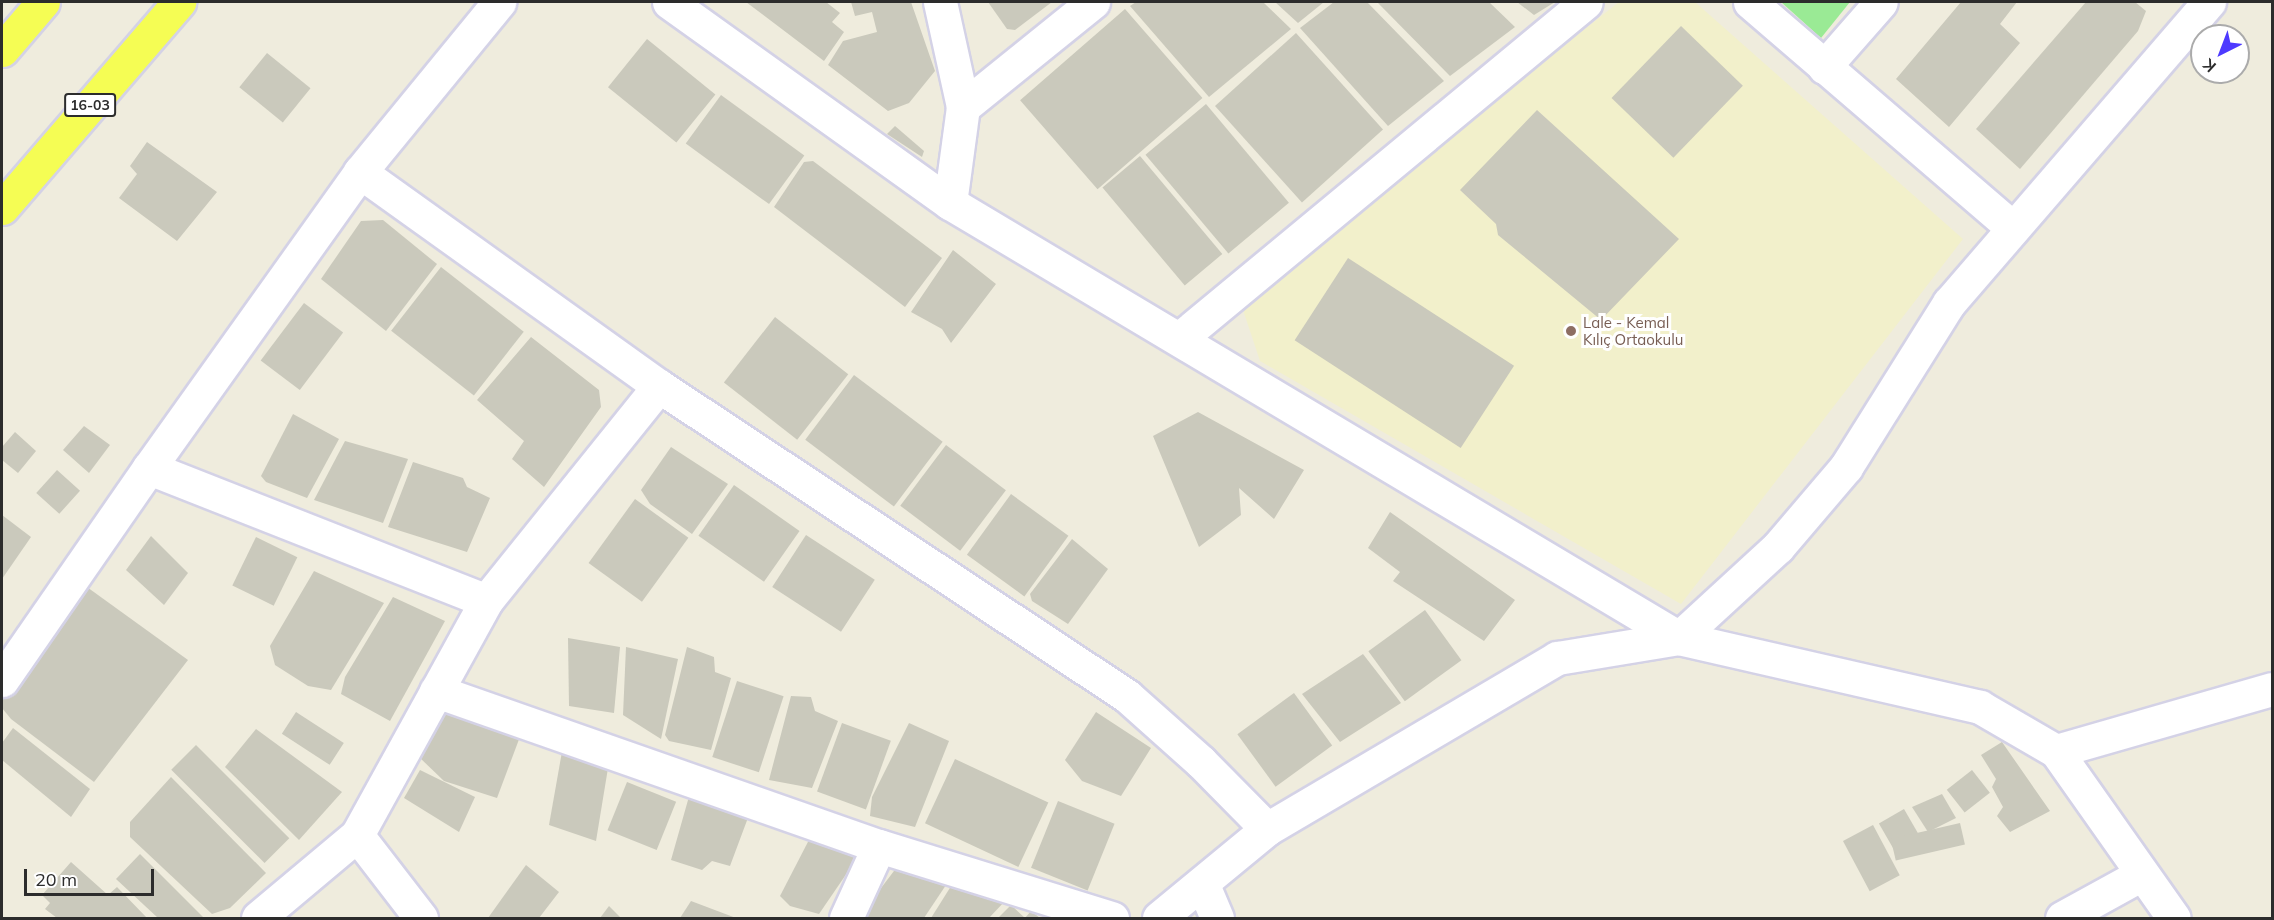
<!DOCTYPE html>
<html>
<head>
<meta charset="utf-8">
<style>
	body { margin:0 }
	#map { position:relative; width:2274px; height:920px; overflow:hidden; background:#efecdd; font-family:Mulish,sans-serif }
	div>[style] { position:absolute }
	.education>* { inset:0; background:#f2f0cb }
	.green>* { inset:0; background:#9aea95 }
	.building>* { inset:0; background:#cac9bc; transform-origin:0 0 }
	.roads { filter:drop-shadow(2px 0 #d4d2e6) drop-shadow(-2px 0 #d4d2e6) drop-shadow(0 2px #d4d2e6) drop-shadow(0 -2px #d4d2e6) }
	.street>* { height:33px; margin:-16.5px; padding:0 16.5px; transform-origin:16.5px; border-radius:16.5px; background:#fff }
	.primary>* { height:33px; margin:-16.5px; padding:0 16.5px; transform-origin:16.5px; border-radius:16.5px; background:#f5fd54 }
	.dots>* { width:16px; height:16px; translate:-50% -50%; box-sizing:border-box; border:3px solid #fff; border-radius:50% }
	span { translate:-50% -50%; white-space:nowrap; text-align:center; line-height:1.15; -webkit-text-stroke:6px #fff; paint-order:stroke }
	.shield-label span { padding:2px 4px; background:#fff; border:2px solid; border-radius:4px; -webkit-text-stroke-width:0 }
	.shield-label { font-size:14px; color:#2c2c2c; font-weight:700 }
	.education-label { font-size:15px; color:#785e54 }
	.left { translate:0 -50%; text-align:left }
	.frame { position:absolute; inset:0; border:3px solid #2c2c2c; pointer-events:none }
	.north { position:absolute; left:2190px; top:24px; width:60px; height:60px; box-sizing:border-box; background:#fff; border:2px solid #ababab; border-radius:50%; rotate:222deg; font-size:16px; font-weight:700; line-height:24px; text-align:center; color:#2c2c2c }
	.north::after { content:''; display:block; margin:auto; width:21px; height:27px; background:#4d3aff; clip-path:polygon(50% 0,100% 100%,50% 72%,0 100%) }
	.scale { position:absolute; left:24px; top:869px; width:130px; height:27px; box-sizing:border-box; border:3px solid #2c2c2c; border-top:0; padding-left:8px; font-size:18px; line-height:21px; white-space:nowrap; color:#2c2c2c; -webkit-text-stroke:4px #fff; paint-order:stroke }
</style>
</head>
<body>
<div id="map">
	<div class="education">
		<i style="clip-path:polygon(1619px 2px,1695px 2px,1963px 239px,1681px 604px,1260px 361px,1240px 301px)"></i>
	</div>
	<div class="green">
		<i style="clip-path:polygon(1781px 2px,1850px 2px,1821px 38px)"></i>
	</div>
	<div class="building">
		<i style="clip-path:polygon(746px 2px,826px 2px,840px 13px,832px 22px,844px 32px,824px 61px)"></i>
		<i style="clip-path:polygon(851px 2px,911px 2px,935px 71px,909px 103px,888px 111px,828px 65px,843px 41px,877px 32px,872px 12px,855px 16px)"></i>
		<i style="clip-path:polygon(988px 2px,1052px 2px,1015px 30px,1007px 29px)"></i>
		<i style="clip-path:polygon(1136px 2px,1263px 2px,1291px 29px,1209px 97px,1130px 6px)"></i>
		<i style="clip-path:polygon(1275px 2px,1324px 2px,1298px 23px)"></i>
		<i style="clip-path:polygon(1334px 2px,1367px 2px,1444px 81px,1388px 126px,1300px 28px)"></i>
		<i style="clip-path:polygon(1377px 2px,1489px 2px,1515px 27px,1450px 76px)"></i>
		<i style="clip-path:polygon(1517px 2px,1555px 2px,1534px 15px)"></i>
		<i style="clip-path:polygon(1961px 2px,2017px 2px,2000px 24px,2020px 43px,1949px 127px,1896px 79px)"></i>
		<i style="clip-path:polygon(2086px 2px,2135px 2px,2146px 11px,2138px 31px,2020px 169px,1976px 129px)"></i>
		<i style="left:1125px;top:9px;width:118px;height:139px;rotate:49deg"></i>
		<i style="left:1681px;top:26px;width:86px;height:100px;rotate:44deg"></i>
		<i style="left:1296px;top:33px;width:130px;height:109px;rotate:48deg"></i>
		<i style="left:647px;top:39px;width:88px;height:62px;rotate:39deg"></i>
		<i style="left:267px;top:53px;width:56px;height:44px;rotate:39deg"></i>
		<i style="left:721px;top:95px;width:103px;height:60px;rotate:36deg"></i>
		<i style="left:1206px;top:104px;width:129px;height:79px;rotate:50deg"></i>
		<i style="clip-path:polygon(1537px 110px,1679px 239px,1601px 320px,1498px 235px,1496px 224px,1460px 190px)"></i>
		<i style="clip-path:polygon(895px 126px,924px 151px,922px 157px,887px 134px)"></i>
		<i style="clip-path:polygon(147px 142px,217px 192px,177px 241px,119px 198px,137px 174px,130px 166px)"></i>
		<i style="left:1140px;top:156px;width:128px;height:49px;rotate:50deg"></i>
		<i style="clip-path:polygon(813px 161px,942px 258px,905px 307px,774px 207px,804px 162px)"></i>
		<i style="clip-path:polygon(383px 220px,437px 264px,386px 331px,321px 279px,361px 221px)"></i>
		<i style="clip-path:polygon(953px 250px,996px 284px,951px 343px,942px 329px,911px 312px)"></i>
		<i style="left:1348px;top:258px;width:198px;height:98px;rotate:33deg"></i>
		<i style="left:441px;top:267px;width:105px;height:81px;rotate:38deg"></i>
		<i style="left:304px;top:303px;width:49px;height:72px;rotate:37deg"></i>
		<i style="left:775px;top:317px;width:93px;height:83px;rotate:38deg"></i>
		<i style="clip-path:polygon(531px 337px,599px 390px,601px 407px,544px 487px,512px 459px,524px 441px,477px 400px)"></i>
		<i style="left:854px;top:375px;width:111px;height:81px;rotate:37deg"></i>
		<i style="clip-path:polygon(1198px 412px,1304px 470px,1274px 519px,1239px 488px,1241px 515px,1199px 547px,1153px 436px)"></i>
		<i style="clip-path:polygon(293px 414px,339px 439px,307px 498px,266px 482px,261px 476px)"></i>
		<i style="clip-path:polygon(84px 426px,110px 445px,89px 473px,63px 450px)"></i>
		<i style="clip-path:polygon(15px 432px,36px 451px,18px 473px,2px 460px,2px 447px)"></i>
		<i style="clip-path:polygon(345px 441px,408px 459px,383px 523px,314px 500px)"></i>
		<i style="left:946px;top:445px;width:75px;height:76px;rotate:37deg"></i>
		<i style="clip-path:polygon(671px 447px,728px 484px,692px 534px,650px 504px,641px 490px)"></i>
		<i style="clip-path:polygon(413px 462px,463px 478px,467px 487px,490px 498px,467px 552px,388px 527px)"></i>
		<i style="left:57px;top:470px;width:31px;height:31px;rotate:42deg"></i>
		<i style="left:734px;top:485px;width:80px;height:62px;rotate:35deg"></i>
		<i style="left:1011px;top:494px;width:71px;height:75px;rotate:36deg"></i>
		<i style="left:635px;top:499px;width:66px;height:79px;rotate:36deg"></i>
		<i style="clip-path:polygon(1390px 512px,1515px 600px,1484px 641px,1393px 581px,1400px 572px,1368px 548px)"></i>
		<i style="clip-path:polygon(2px 515px,31px 537px,2px 579px)"></i>
		<i style="left:806px;top:535px;width:82px;height:62px;rotate:33deg"></i>
		<i style="clip-path:polygon(151px 536px,188px 573px,164px 605px,126px 570px)"></i>
		<i style="left:256px;top:537px;width:46px;height:54px;rotate:26deg"></i>
		<i style="clip-path:polygon(1072px 539px,1108px 569px,1068px 624px,1032px 601px,1030px 594px)"></i>
		<i style="clip-path:polygon(314px 571px,384px 603px,331px 690px,308px 686px,275px 665px,270px 646px)"></i>
		<i style="clip-path:polygon(80px 582px,188px 660px,94px 782px,11px 719px,2px 708px,2px 695px)"></i>
		<i style="clip-path:polygon(393px 597px,445px 621px,390px 721px,341px 694px,345px 677px)"></i>
		<i style="left:1425px;top:610px;width:62px;height:70px;rotate:54deg"></i>
		<i style="clip-path:polygon(568px 638px,620px 647px,614px 713px,569px 706px)"></i>
		<i style="clip-path:polygon(626px 647px,678px 659px,661px 739px,623px 715px)"></i>
		<i style="clip-path:polygon(687px 647px,714px 657px,715px 672px,731px 678px,711px 750px,669px 741px,665px 735px)"></i>
		<i style="clip-path:polygon(1363px 654px,1401px 703px,1340px 742px,1302px 694px)"></i>
		<i style="left:737px;top:681px;width:49px;height:80px;rotate:18deg"></i>
		<i style="left:1294px;top:693px;width:65px;height:70px;rotate:54deg"></i>
		<i style="clip-path:polygon(791px 696px,811px 697px,815px 711px,838px 721px,812px 788px,769px 780px)"></i>
		<i style="clip-path:polygon(443px 709px,521px 734px,497px 798px,444px 781px,419px 757px)"></i>
		<i style="left:296px;top:712px;width:57px;height:26px;rotate:33deg"></i>
		<i style="clip-path:polygon(1096px 712px,1151px 748px,1121px 796px,1082px 781px,1065px 760px)"></i>
		<i style="left:842px;top:723px;width:52px;height:73px;rotate:20deg"></i>
		<i style="clip-path:polygon(909px 723px,949px 741px,915px 827px,870px 816px,872px 797px)"></i>
		<i style="clip-path:polygon(13px 728px,90px 789px,71px 817px,2px 760px,2px 743px)"></i>
		<i style="clip-path:polygon(256px 729px,342px 792px,299px 840px,225px 767px)"></i>
		<i style="clip-path:polygon(2002px 742px,2050px 811px,2010px 832px,1997px 816px,2003px 807px,1992px 787px,1996px 779px,1981px 755px)"></i>
		<i style="left:196px;top:745px;width:132px;height:35px;rotate:45deg"></i>
		<i style="clip-path:polygon(563px 746px,609px 762px,596px 841px,549px 825px)"></i>
		<i style="left:955px;top:759px;width:103px;height:71px;rotate:25deg"></i>
		<i style="clip-path:polygon(420px 770px,475px 797px,459px 832px,404px 798px)"></i>
		<i style="left:1972px;top:770px;width:29px;height:32px;rotate:52deg"></i>
		<i style="clip-path:polygon(171px 777px,266px 873px,230px 908px,212px 914px,130px 837px,130px 822px)"></i>
		<i style="left:627px;top:782px;width:53px;height:52px;rotate:22deg"></i>
		<i style="clip-path:polygon(690px 793px,752px 807px,730px 866px,712px 861px,702px 870px,671px 860px)"></i>
		<i style="clip-path:polygon(1942px 794px,1956px 818px,1928px 832px,1912px 807px)"></i>
		<i style="left:1058px;top:801px;width:61px;height:72px;rotate:22deg"></i>
		<i style="left:1904px;top:809px;width:32px;height:29px;rotate:60deg"></i>
		<i style="left:1960px;top:823px;width:22px;height:71px;rotate:77deg"></i>
		<i style="left:1873px;top:825px;width:57px;height:34px;rotate:62deg"></i>
		<i style="clip-path:polygon(811px 836px,860px 854px,819px 914px,790px 906px,780px 896px)"></i>
		<i style="clip-path:polygon(140px 854px,204px 918px,158px 918px,116px 879px)"></i>
		<i style="clip-path:polygon(71px 862px,108px 895px,117px 887px,147px 918px,57px 918px,45px 909px,50px 903px,42px 895px)"></i>
		<i style="clip-path:polygon(900px 863px,948px 882px,924px 918px,864px 918px,869px 904px)"></i>
		<i style="clip-path:polygon(526px 865px,559px 892px,539px 918px,488px 918px)"></i>
		<i style="clip-path:polygon(953px 883px,1005px 901px,989px 918px,931px 918px)"></i>
		<i style="clip-path:polygon(691px 901px,736px 918px,680px 918px)"></i>
		<i style="clip-path:polygon(1011px 905px,1025px 918px,1031px 911px,1040px 918px,998px 918px)"></i>
		<i style="clip-path:polygon(609px 906px,621px 918px,600px 918px)"></i>
	</div>
	<div class="roads">
		<div class="street">
			<i style="left:669px;top:2px;width:345px;rotate:35.6deg"></i>
			<i style="left:950px;top:203px;width:849px;rotate:30.82deg"></i>
			<i style="left:1679px;top:638px;width:309px;rotate:12.9deg"></i>
			<i style="left:1980px;top:707px;width:88px;rotate:30.1deg"></i>
			<i style="left:2056px;top:751px;width:204px;rotate:54.8deg"></i>
			<i style="left:940px;top:2px;width:107px;rotate:77.6deg"></i>
			<i style="left:963px;top:107px;width:97px;rotate:97.7deg"></i>
			<i style="left:1750px;top:2px;width:347px;rotate:40.7deg"></i>
			<i style="left:1824px;top:67px;width:86px;rotate:-48.8deg"></i>
			<i style="left:963px;top:107px;width:167px;rotate:-38.9deg"></i>
			<i style="left:360px;top:172px;width:368px;rotate:35.6deg"></i>
			<i style="left:659px;top:386px;width:561px;rotate:33.52deg"></i>
			<i style="left:1127px;top:696px;width:99px;rotate:41.7deg"></i>
			<i style="left:1201px;top:762px;width:94px;rotate:45.4deg"></i>
			<i style="left:1179px;top:339px;width:528px;rotate:-39.63deg"></i>
			<i style="left:149px;top:468px;width:364px;rotate:-54.5deg"></i>
			<i style="left:360px;top:172px;width:220px;rotate:-50.7deg"></i>
			<i style="left:2px;top:680px;width:258px;rotate:-55.3deg"></i>
			<i style="left:149px;top:468px;width:362px;rotate:21.5deg"></i>
			<i style="left:436px;top:691px;width:469px;rotate:19.3deg"></i>
			<i style="left:879px;top:846px;width:244px;rotate:17.2deg"></i>
			<i style="left:2056px;top:751px;width:225px;rotate:-16deg"></i>
			<i style="left:357px;top:835px;width:105px;rotate:52.4deg"></i>
			<i style="left:1203px;top:885px;width:36px;rotate:67deg"></i>
			<i style="left:258px;top:918px;width:129px;rotate:-40deg"></i>
			<i style="left:357px;top:835px;width:267px;rotate:-61.1deg"></i>
			<i style="left:486px;top:601px;width:276px;rotate:-51.2deg"></i>
			<i style="left:846px;top:918px;width:79px;rotate:-65.4deg"></i>
			<i style="left:1159px;top:918px;width:140px;rotate:-39.5deg"></i>
			<i style="left:1267px;top:829px;width:337px;rotate:-30.5deg"></i>
			<i style="left:1557px;top:658px;width:124px;rotate:-9.3deg"></i>
			<i style="left:1679px;top:638px;width:134px;rotate:-42.6deg"></i>
			<i style="left:1778px;top:547px;width:105px;rotate:-49.6deg"></i>
			<i style="left:1846px;top:467px;width:194px;rotate:-57.9deg"></i>
			<i style="left:1949px;top:303px;width:398px;rotate:-49.2deg"></i>
			<i style="left:2062px;top:918px;width:91px;rotate:-28.8deg"></i>
		</div>
		<div class="primary">
			<i style="left:2px;top:50px;width:63px;rotate:-49.5deg"></i>
			<i style="left:2px;top:208px;width:272px;rotate:-49.3deg"></i>
		</div>
	</div>
	<div class="dots">
		<i style="left:1571px;top:331px;background:#8d6e63"></i>
	</div>
	<div class="shield-label">
		<span style="left:90px;top:105px">16-03</span>
	</div>
	<div class="education-label">
		<span class="left" style="left:1583px;top:331px">Lale - Kemal<br>Kılıç Ortaokulu</span>
	</div>
	<div class="frame"></div>
	<div class="north">K</div>
	<div class="scale">20 m</div>
</div>
</body>
</html>
